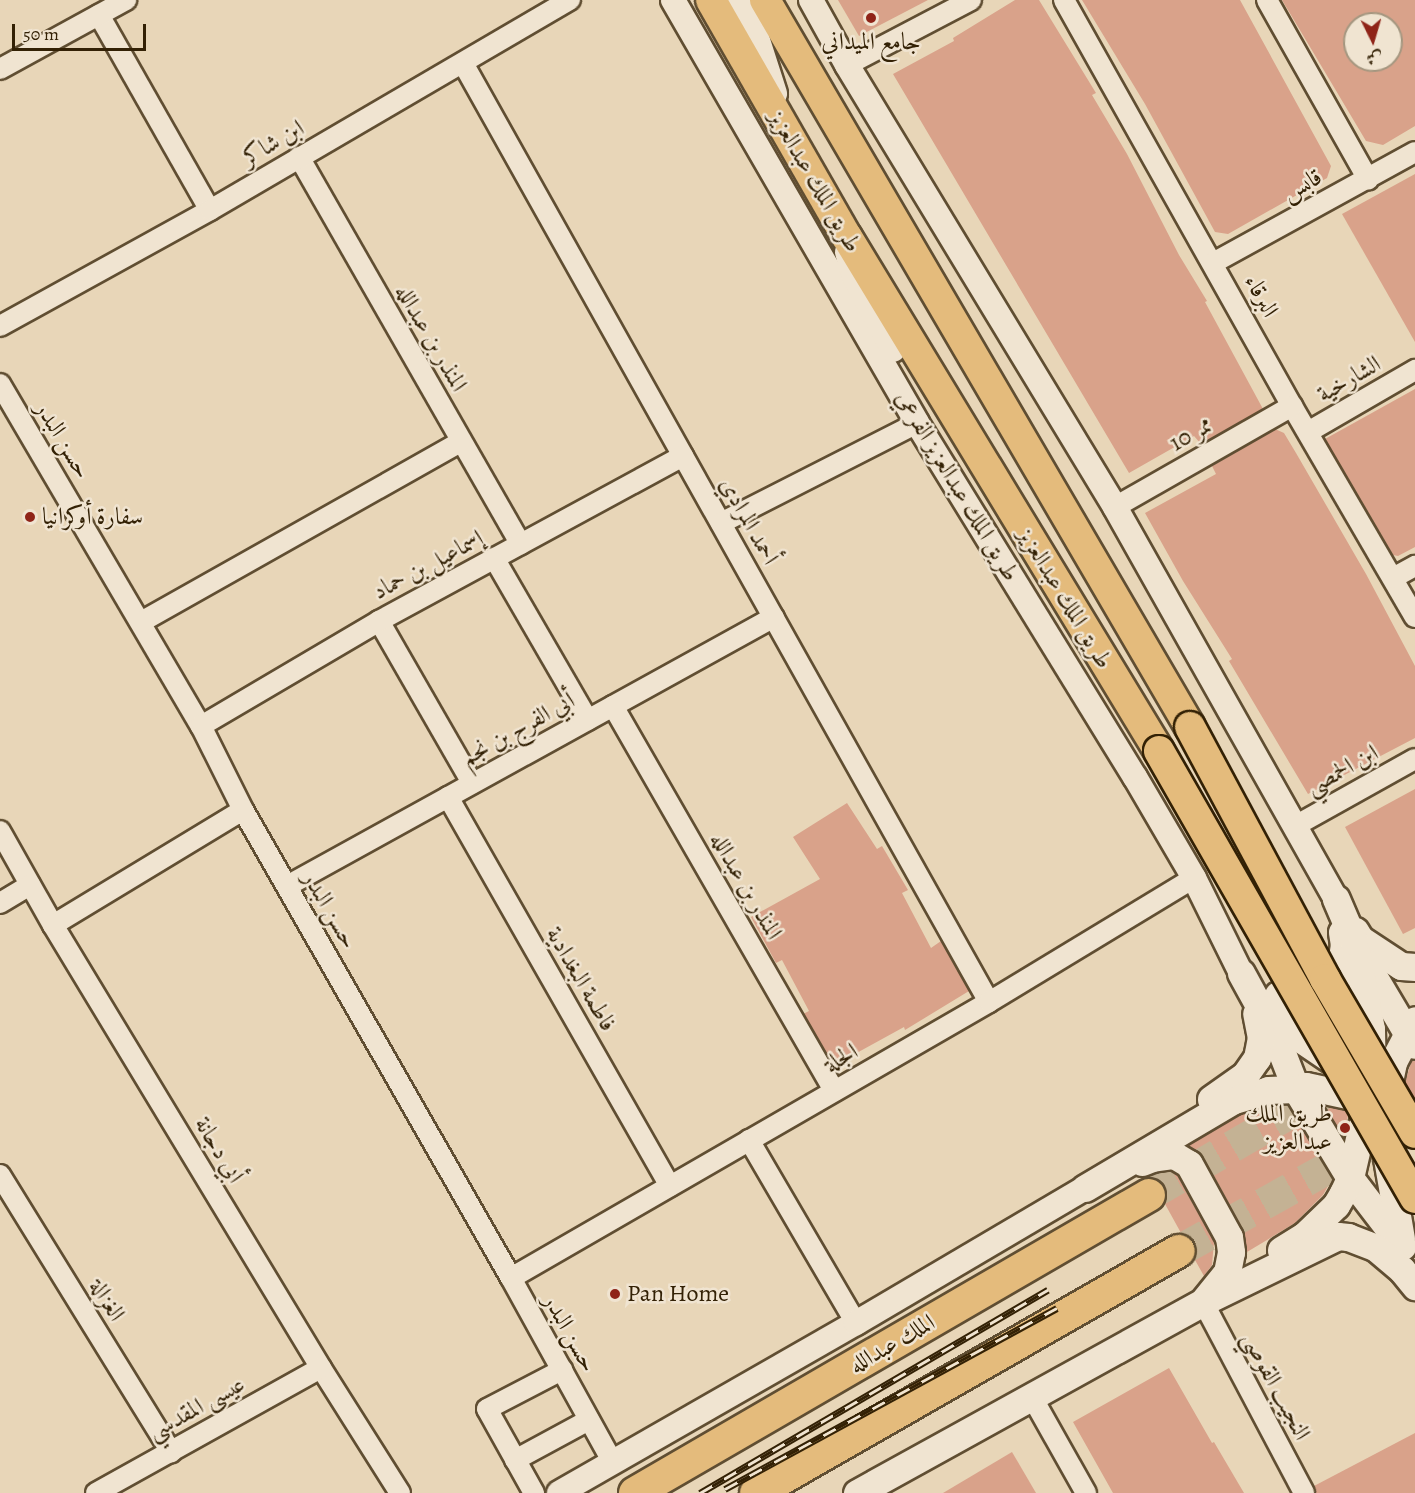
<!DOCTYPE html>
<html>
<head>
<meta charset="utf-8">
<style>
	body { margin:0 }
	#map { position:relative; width:1415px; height:1493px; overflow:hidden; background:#e8d6b8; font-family:Alegreya,Amiri,serif }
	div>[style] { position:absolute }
	.building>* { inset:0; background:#d9a28a }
	.trunk-tunnel>* { height:32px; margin-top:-16px; transform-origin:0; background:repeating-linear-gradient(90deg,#c4b294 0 32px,transparent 0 48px) }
	.roads { filter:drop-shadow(2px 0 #604e32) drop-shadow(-2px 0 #604e32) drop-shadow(0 2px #604e32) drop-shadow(0 -2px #604e32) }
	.minor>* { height:20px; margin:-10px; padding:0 10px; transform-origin:10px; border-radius:10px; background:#f0e4d1 }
	.tertiary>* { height:24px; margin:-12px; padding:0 12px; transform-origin:12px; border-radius:12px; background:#f0e4d1 }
	.secondary>* { height:27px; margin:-13.5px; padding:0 13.5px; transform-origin:13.5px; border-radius:13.5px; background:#f0e4d1 }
	.primary>* { height:30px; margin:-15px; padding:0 15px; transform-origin:15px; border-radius:15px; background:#e4bb7c }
	.trunk>* { height:32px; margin:-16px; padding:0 16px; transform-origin:16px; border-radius:16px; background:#e4bb7c }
	.rail>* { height:7px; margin-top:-3.5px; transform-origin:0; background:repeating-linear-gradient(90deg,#f0e4d1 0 14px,#332105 0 28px); box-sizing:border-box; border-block:2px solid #332105 }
	.bridges { filter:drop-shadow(2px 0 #332105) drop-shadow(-2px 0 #332105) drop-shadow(0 2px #332105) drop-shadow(0 -2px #332105) }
	.primary-bridge>* { height:30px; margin:-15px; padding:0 15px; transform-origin:15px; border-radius:15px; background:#e4bb7c }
	.dots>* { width:16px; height:16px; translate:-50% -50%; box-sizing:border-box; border:3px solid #f0e4d1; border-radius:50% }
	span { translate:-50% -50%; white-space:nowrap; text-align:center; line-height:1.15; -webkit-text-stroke:5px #f0e4d1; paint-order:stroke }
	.poi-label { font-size:24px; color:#332105 }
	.left { translate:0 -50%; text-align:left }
	.right { translate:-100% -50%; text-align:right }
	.street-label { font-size:24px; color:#332105 }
	.north { position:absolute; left:1343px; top:12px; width:60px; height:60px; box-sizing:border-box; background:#f0e4d1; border:2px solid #a4967f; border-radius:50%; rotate:175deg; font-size:16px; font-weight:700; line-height:24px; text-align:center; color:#332105 }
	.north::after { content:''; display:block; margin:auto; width:21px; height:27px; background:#8f2418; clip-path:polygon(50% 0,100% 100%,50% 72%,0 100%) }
	.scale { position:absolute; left:12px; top:24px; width:134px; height:27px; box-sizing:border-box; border:3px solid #332105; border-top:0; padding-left:8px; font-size:18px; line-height:21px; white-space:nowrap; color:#332105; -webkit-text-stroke:4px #f0e4d1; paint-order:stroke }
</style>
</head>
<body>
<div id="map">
	<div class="building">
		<i style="clip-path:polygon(838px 0,928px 0,859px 36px)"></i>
		<i style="clip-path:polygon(1015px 0,1039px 0,1096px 93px,1092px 95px,1127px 154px,1179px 255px,1207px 301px,1205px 302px,1263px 409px,1201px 444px,1194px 436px,1129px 473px,893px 74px,954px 41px,953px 38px)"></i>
		<i style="clip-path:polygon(1082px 0,1240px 0,1331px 166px,1327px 178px,1228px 234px,1215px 232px,1145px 104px)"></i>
		<i style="clip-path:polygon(evenodd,1282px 0,1415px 0,1415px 126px,1383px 145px,1366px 141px,1282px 0,1355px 24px,1391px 24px,1391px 60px,1355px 60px,1355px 24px)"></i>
		<i style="clip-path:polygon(1415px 174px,1415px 342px,1342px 214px)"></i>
		<i style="clip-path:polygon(1415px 389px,1415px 547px,1398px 556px,1393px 555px,1325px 439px)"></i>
		<i style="clip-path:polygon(1275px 429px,1284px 433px,1296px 453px,1366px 574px,1415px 666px,1415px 738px,1308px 794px,1229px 661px,1232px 659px,1183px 581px,1145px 513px,1216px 474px,1212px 466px)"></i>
		<i style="clip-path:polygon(1415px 789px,1415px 928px,1403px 934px,1345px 827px)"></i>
		<i style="clip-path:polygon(847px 803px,877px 849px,882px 846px,908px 890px,902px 893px,931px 948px,941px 941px,969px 991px,905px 1030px,904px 1027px,833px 1066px,803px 1014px,809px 1011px,782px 960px,776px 963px,751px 917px,820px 879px,793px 837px)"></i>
		<i style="clip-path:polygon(1412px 1060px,1415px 1061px,1415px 1099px,1405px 1082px)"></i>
		<i style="clip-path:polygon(1287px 1105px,1332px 1179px,1323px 1195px,1295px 1223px,1247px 1252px,1243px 1229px,1203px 1156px,1188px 1145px,1242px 1114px,1271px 1106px)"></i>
		<i style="clip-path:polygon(1325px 1106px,1345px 1111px,1348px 1116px,1343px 1137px)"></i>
		<i style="clip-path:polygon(1171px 1171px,1177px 1175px,1214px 1242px,1212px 1265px,1204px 1276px,1195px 1260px,1197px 1252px,1195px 1243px,1189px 1236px,1181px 1233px,1165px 1204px,1167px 1196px,1165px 1187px,1149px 1176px)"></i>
		<i style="clip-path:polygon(1169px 1368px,1212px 1443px,1214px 1442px,1244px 1493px,1113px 1493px,1073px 1422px)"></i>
		<i style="clip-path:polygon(1415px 1433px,1415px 1493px,1316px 1493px,1314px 1486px)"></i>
		<i style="clip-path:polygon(1012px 1452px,1036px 1493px,943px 1493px)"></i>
	</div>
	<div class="trunk-tunnel">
		<i style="left:1149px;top:1195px;width:211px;rotate:-30.2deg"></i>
		<i style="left:1179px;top:1251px;width:212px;rotate:-29.1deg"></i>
	</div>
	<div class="roads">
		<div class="minor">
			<i style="left:1064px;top:0;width:466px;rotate:60.7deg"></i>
			<i style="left:1292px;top:406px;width:244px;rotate:59.8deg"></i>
			<i style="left:1267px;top:0;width:206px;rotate:60.6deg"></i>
			<i style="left:99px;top:15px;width:224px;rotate:60.4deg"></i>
			<i style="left:464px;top:65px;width:1074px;rotate:60.74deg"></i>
			<i style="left:847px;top:65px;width:140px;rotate:-27.7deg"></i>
			<i style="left:0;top:69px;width:144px;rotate:-28.7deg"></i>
			<i style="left:299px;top:157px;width:446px;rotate:60.2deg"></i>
			<i style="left:1213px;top:263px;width:230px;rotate:-28.8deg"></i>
			<i style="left:0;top:326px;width:240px;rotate:-28.9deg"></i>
			<i style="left:210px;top:210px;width:417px;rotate:-30.3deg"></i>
			<i style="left:0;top:384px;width:397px;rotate:59.6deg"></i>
			<i style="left:201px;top:726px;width:94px;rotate:63.4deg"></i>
			<i style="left:243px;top:810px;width:539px;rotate:60.2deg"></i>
			<i style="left:511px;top:1278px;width:211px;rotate:61.1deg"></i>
			<i style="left:1308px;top:432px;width:124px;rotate:-30.1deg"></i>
			<i style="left:1115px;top:507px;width:204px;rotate:-29.7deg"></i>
			<i style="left:721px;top:523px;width:220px;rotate:-27deg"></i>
			<i style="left:494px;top:558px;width:187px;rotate:59.9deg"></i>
			<i style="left:1393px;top:578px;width:25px;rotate:-29deg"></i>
			<i style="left:379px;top:621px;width:187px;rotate:60.1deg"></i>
			<i style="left:141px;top:622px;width:366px;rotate:-29.4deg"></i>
			<i style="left:613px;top:706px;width:444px;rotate:60.1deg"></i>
			<i style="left:201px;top:726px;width:207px;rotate:-30.5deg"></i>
			<i style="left:379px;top:621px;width:346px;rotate:-28.5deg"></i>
			<i style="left:448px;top:797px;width:448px;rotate:60.3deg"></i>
			<i style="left:1295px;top:826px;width:137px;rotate:-29.2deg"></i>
			<i style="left:0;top:831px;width:108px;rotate:60.6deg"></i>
			<i style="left:53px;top:925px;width:518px;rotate:58.83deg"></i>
			<i style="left:321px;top:1368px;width:148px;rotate:57.7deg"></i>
			<i style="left:287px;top:886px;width:556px;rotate:-28.91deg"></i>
			<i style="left:0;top:903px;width:35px;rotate:-31deg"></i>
			<i style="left:53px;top:925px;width:222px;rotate:-31.2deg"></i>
			<i style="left:749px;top:1140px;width:212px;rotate:59.7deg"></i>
			<i style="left:0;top:1175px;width:326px;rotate:58.3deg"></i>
			<i style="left:511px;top:1278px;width:552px;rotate:-30deg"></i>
			<i style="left:989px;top:1002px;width:240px;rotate:-31.2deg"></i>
			<i style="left:1203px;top:1302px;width:216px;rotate:62.1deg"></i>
			<i style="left:1032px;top:1397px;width:110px;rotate:60.6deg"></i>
			<i style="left:515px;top:1460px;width:84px;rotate:-28.4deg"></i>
			<i style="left:96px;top:1493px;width:257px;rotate:-29.1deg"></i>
			<i style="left:534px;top:1493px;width:96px;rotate:-119.2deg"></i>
			<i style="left:487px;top:1409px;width:85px;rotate:-27.5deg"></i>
		</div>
		<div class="tertiary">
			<i style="left:673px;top:0;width:488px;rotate:60deg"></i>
			<i style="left:917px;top:423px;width:416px;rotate:58.4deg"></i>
			<i style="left:1135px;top:777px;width:117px;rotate:59.7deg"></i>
			<i style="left:1194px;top:878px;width:106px;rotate:63.7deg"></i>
			<i style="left:811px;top:0;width:74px;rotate:61deg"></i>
			<i style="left:847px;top:65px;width:517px;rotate:58.77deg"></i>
			<i style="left:1115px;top:507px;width:450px;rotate:60.6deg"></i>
			<i style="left:847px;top:252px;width:24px;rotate:75deg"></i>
			<i style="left:853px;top:275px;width:85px;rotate:61.9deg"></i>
			<i style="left:559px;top:1493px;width:342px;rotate:-29.8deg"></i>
			<i style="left:856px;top:1323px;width:266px;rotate:-30.5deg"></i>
		</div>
		<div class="secondary">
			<i style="left:735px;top:0;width:42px;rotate:61.6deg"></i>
			<i style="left:755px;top:37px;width:59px;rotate:72.2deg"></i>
			<i style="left:1355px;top:931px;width:9px;rotate:58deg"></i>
			<i style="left:1360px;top:939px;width:49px;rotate:33.4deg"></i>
			<i style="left:1401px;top:966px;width:14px;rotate:4deg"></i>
			<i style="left:1365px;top:962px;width:96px;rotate:59.4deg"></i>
			<i style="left:1241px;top:973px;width:71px;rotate:61.3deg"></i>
			<i style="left:1275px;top:1035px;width:58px;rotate:68.7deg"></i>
			<i style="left:1296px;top:1089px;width:104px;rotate:58.8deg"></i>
			<i style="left:1350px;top:1178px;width:86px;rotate:52.6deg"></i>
			<i style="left:1278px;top:995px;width:38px;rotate:-5deg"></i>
			<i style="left:1316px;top:992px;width:28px;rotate:-35deg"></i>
			<i style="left:1339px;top:976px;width:31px;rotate:-81deg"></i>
			<i style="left:1344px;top:945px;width:13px;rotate:-99deg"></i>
			<i style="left:1269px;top:1009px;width:44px;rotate:43.2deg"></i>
			<i style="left:1301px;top:1039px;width:50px;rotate:34.3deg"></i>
			<i style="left:1211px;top:1099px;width:42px;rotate:-35.2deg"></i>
			<i style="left:1245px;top:1075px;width:21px;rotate:-55deg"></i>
			<i style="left:1257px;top:1058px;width:20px;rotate:-79deg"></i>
			<i style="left:1261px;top:1038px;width:25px;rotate:-101deg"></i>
			<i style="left:1385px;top:1100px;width:39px;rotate:-78deg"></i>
			<i style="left:1393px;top:1062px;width:47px;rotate:-62.4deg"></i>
			<i style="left:1385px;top:1147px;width:93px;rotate:80.1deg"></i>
			<i style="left:1142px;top:1162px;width:11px;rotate:-22deg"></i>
			<i style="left:1152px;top:1158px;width:22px;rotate:-8deg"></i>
			<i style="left:1174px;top:1155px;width:17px;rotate:31deg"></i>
			<i style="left:1189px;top:1164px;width:83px;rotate:61.3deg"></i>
			<i style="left:1229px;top:1237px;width:15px;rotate:82deg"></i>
			<i style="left:1231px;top:1252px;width:20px;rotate:101deg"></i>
			<i style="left:1227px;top:1272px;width:35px;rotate:129deg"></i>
			<i style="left:1085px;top:1188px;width:173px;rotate:-30.6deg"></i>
			<i style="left:1234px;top:1100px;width:35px;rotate:-16deg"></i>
			<i style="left:1268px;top:1090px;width:28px;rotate:-2deg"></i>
			<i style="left:1296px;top:1089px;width:10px;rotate:-17deg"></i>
			<i style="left:1306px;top:1086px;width:66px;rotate:12.2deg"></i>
			<i style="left:1281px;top:1250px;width:28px;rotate:-32deg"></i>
			<i style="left:1305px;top:1235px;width:43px;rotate:-44.1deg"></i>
			<i style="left:1336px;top:1205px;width:14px;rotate:-60deg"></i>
			<i style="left:1343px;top:1193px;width:17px;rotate:-65deg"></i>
			<i style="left:1350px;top:1178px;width:98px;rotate:-77.1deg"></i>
			<i style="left:1372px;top:1082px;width:53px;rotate:-91.1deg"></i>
			<i style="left:1371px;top:1029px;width:90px;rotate:-100.9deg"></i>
			<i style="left:1354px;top:941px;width:46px;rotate:-113.2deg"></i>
			<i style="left:857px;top:1493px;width:395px;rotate:-28.9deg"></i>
			<i style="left:1203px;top:1302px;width:150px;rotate:-26.1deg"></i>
			<i style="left:1338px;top:1236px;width:10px;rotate:6deg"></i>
			<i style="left:1348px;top:1237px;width:30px;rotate:21deg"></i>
			<i style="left:1376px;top:1248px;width:34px;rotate:40deg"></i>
			<i style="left:1402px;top:1270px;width:21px;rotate:51deg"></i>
		</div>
		<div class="primary">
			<i style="left:711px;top:0;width:273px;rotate:60.2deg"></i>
			<i style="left:847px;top:237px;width:601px;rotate:58.74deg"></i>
			<i style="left:765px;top:0;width:842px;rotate:59.69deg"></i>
		</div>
		<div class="trunk">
			<i style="left:635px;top:1493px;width:594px;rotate:-30.1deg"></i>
			<i style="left:756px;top:1493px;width:487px;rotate:-29.8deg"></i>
		</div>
	</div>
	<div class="rail">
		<i style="left:725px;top:1489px;width:378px;rotate:-28.6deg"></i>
		<i style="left:700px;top:1493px;width:403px;rotate:-30.3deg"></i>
	</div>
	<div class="bridges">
		<div class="primary-bridge">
			<i style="left:1190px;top:727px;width:286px;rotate:61.8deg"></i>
			<i style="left:1325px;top:979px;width:178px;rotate:59.7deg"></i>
			<i style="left:1159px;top:751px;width:515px;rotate:60.2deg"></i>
		</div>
	</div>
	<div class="dots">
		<i style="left:871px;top:18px;background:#8f2418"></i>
		<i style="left:30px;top:517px;background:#8f2418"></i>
		<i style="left:1345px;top:1128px;background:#8f2418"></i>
		<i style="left:615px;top:1294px;background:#8f2418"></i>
	</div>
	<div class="poi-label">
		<span style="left:871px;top:42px">جامع الميداني</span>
		<span class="left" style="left:42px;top:517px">سفارة أوكرانيا</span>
		<span class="right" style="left:1332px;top:1128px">طريق الملك<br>عبدالعزيز</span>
		<span class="left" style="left:627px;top:1294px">Pan Home</span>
	</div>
	<div class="street-label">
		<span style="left:273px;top:143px;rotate:-30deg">ابن شاكر</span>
		<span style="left:815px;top:181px;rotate:60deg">طريق الملك عبدالعزيز</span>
		<span style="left:1302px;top:185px;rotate:-28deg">قابس</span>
		<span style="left:1261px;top:296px;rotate:61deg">البرقاء</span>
		<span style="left:431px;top:338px;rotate:60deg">المنذر بن عبدالله</span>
		<span style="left:1349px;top:379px;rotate:-30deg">الشارخية</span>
		<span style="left:1191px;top:434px;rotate:-30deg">ممر 10</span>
		<span style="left:63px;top:440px;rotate:59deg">حسن البدر</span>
		<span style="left:957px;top:486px;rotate:59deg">طريق الملك عبدالعزيز الفرعي</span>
		<span style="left:749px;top:521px;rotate:61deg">أحمد المرادي</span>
		<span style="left:428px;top:565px;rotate:-28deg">إسماعيل بن حماد</span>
		<span style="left:1065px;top:598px;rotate:59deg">طريق الملك عبدالعزيز</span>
		<span style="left:518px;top:729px;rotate:-29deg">أبي الفرج بن نجم</span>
		<span style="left:1342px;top:770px;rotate:-29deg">ابن الحمصي</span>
		<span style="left:746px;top:886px;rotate:60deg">المنذر بن عبدالله</span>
		<span style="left:330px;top:910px;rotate:60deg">حسن البدر</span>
		<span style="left:581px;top:979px;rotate:60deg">فاطمة البغدادية</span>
		<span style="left:841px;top:1058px;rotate:-30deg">الجلة</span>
		<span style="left:219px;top:1150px;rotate:59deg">أبي دجانة</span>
		<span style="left:107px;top:1300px;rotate:58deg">الغزالة</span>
		<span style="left:570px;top:1333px;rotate:61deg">حسن البدر</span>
		<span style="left:892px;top:1344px;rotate:-30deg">الملك عبدالله</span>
		<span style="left:1276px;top:1386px;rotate:62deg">النجيب القوصي</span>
		<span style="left:196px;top:1408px;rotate:-29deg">عيسى المقدسي</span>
	</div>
	<div class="north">ش</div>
	<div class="scale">50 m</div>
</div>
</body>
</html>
